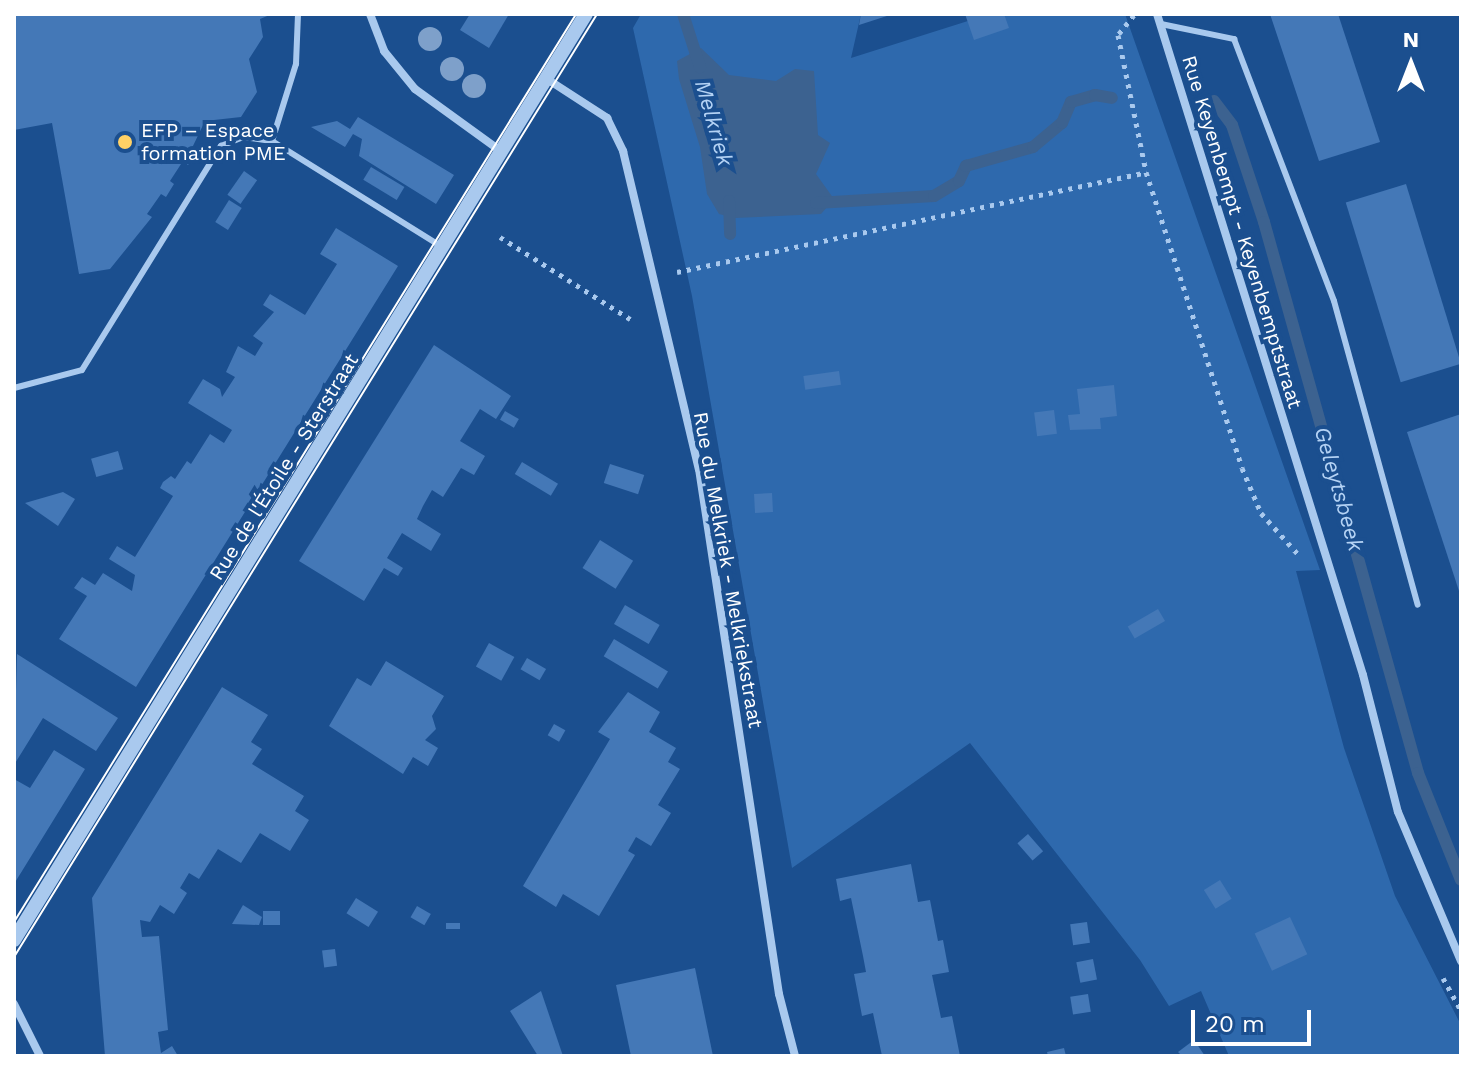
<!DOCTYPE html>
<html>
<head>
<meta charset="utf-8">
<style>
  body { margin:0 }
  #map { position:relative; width:1475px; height:1070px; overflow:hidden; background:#1b4f8f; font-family:"Work Sans",sans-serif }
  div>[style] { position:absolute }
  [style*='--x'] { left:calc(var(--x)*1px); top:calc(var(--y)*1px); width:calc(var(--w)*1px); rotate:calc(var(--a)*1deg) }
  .green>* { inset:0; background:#2e69ad }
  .water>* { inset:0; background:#3c6290 }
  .stream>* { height:12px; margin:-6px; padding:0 6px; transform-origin:6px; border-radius:6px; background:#3c6290 }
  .building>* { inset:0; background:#4478b7; transform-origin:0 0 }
  .path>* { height:5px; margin-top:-2.5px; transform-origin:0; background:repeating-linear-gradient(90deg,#a9c9ee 0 4px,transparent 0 10px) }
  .service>* { height:6px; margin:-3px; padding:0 3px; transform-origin:3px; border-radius:3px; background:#a9c9ee }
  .minor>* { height:8px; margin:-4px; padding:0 4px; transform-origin:4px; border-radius:4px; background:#a9c9ee }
  .tertiary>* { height:14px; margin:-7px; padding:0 7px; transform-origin:7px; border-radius:7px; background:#a9c9ee }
  .tram>* { height:2px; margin:-1px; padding:0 1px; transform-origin:1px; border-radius:1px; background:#fff }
  .trees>* { width:24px; height:24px; margin:-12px; border-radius:50%; background:#7ea0ca }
  .dots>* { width:22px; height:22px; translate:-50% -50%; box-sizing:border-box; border:4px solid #1b4f8f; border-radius:50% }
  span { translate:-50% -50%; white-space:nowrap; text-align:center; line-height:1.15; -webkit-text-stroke:8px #1b4f8f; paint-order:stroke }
  .poi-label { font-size:20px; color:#fff }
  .left { translate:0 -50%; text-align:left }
  .street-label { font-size:20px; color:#fff }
  .water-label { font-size:22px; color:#b5d3f5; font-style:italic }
  .frame { position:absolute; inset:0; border:16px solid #fff; pointer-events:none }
  .north { position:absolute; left:1371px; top:24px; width:80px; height:80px; -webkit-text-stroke:6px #1b4f8f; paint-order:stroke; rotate:0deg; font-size:22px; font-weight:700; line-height:32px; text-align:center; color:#fff }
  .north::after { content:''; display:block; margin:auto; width:28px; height:36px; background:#fff; clip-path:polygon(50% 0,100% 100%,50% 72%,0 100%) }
  .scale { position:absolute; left:1191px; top:1010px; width:120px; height:36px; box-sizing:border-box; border:4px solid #fff; border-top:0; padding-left:10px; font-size:24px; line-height:28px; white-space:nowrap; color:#fff; -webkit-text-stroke:6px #1b4f8f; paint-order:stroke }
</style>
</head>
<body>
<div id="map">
  <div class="green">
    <i style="clip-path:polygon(641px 14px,861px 14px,851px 58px,990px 14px,1125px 14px,1320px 570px,1296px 571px,1344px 748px,1395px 896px,1461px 1025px,1461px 1056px,1229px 1056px,1201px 991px,1169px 1006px,1140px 960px,970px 743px,792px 868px,692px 296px,633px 28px)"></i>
  </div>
  <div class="water">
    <i style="clip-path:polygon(701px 48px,729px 75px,776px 81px,795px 69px,814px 71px,818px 135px,830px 143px,816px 174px,834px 199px,821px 214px,735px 218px,719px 214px,707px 194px,700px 147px,679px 79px,677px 61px)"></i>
  </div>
  <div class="stream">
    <i style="--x:683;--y:14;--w:56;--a:72.2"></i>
    <i style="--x:1214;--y:101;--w:30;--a:53"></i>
    <i style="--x:1232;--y:125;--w:102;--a:71.7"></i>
    <i style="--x:1264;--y:222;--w:572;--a:74.38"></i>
    <i style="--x:1418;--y:773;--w:115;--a:68.1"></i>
    <i style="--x:729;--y:201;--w:33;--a:88"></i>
    <i style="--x:816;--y:203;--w:118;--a:-3.4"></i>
    <i style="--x:934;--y:196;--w:29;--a:-31"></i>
    <i style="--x:959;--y:181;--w:17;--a:-65"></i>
    <i style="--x:966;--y:166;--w:70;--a:-15.8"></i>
    <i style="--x:1033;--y:147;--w:38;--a:-40"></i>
    <i style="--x:1062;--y:123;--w:23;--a:-67"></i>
    <i style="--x:1071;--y:102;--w:25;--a:-16"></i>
    <i style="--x:1095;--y:95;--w:17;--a:10"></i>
  </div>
  <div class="building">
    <i style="clip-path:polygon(14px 14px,272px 14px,260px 19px,263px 37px,249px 59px,257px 92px,241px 117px,205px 121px,192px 148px,197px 152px,188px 165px,183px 161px,170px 181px,174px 184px,166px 197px,161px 194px,147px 214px,152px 217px,110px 269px,79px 274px,52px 123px,14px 130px)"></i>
    <i style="clip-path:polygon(470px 14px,509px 14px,489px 48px,460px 30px)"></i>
    <i style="clip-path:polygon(861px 14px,890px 14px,890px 15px,859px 25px)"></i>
    <i style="clip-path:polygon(965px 14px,1004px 14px,1009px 28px,974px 40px)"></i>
    <i style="clip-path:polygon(1270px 14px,1338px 14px,1380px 142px,1319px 161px)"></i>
    <i style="clip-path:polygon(358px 117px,454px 175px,436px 204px,359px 156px,362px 139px,353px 134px,345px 147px,311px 127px,337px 121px,350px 129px)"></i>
    <i style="left:371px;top:167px;width:39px;height:15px;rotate:31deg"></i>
    <i style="left:244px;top:171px;width:16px;height:29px;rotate:35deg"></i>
    <i style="left:1406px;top:184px;width:188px;height:63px;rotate:73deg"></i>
    <i style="left:229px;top:200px;width:15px;height:26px;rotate:32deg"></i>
    <i style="clip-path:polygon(336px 228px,398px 266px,136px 687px,59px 639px,87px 596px,74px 588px,82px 577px,95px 585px,103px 573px,132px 591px,135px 575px,109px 559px,117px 546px,135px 557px,173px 496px,160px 488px,163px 482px,171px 476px,175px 479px,187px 461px,191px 464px,210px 434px,224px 443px,232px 430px,188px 403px,203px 379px,220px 389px,222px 397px,235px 377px,226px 372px,238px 346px,255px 356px,263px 343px,253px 336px,274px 312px,263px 305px,270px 294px,305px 315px,337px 264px,320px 254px)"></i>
    <i style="clip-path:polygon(434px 345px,511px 396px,496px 419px,480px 409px,460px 441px,485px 456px,474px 475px,461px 468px,443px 497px,432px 490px,423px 506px,417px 519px,441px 534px,431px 551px,402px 533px,387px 558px,403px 568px,398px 576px,384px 568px,364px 601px,299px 561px)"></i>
    <i style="left:839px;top:371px;width:14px;height:36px;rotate:82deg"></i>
    <i style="clip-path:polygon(1114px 385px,1117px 416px,1100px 418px,1101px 429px,1070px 430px,1068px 415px,1080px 414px,1077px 389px)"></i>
    <i style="left:1054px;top:410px;width:24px;height:20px;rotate:83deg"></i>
    <i style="left:505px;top:411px;width:16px;height:10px;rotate:30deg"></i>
    <i style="clip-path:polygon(1461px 414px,1461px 594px,1460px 594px,1407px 432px)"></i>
    <i style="left:118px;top:451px;width:19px;height:28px;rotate:74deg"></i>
    <i style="left:522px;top:462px;width:42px;height:14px;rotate:31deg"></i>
    <i style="left:610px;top:464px;width:36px;height:20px;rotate:18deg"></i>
    <i style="clip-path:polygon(63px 492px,75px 499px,58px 526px,25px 503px)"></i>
    <i style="left:772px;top:493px;width:19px;height:18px;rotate:87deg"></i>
    <i style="left:600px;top:540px;width:39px;height:33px;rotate:32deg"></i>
    <i style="left:625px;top:605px;width:40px;height:22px;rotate:30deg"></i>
    <i style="left:1158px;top:609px;width:14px;height:35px;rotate:60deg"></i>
    <i style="left:614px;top:639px;width:63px;height:20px;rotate:31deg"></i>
    <i style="left:489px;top:643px;width:29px;height:27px;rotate:29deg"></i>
    <i style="clip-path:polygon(17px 654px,118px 718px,96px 751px,43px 718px,14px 765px)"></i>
    <i style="left:527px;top:658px;width:22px;height:13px;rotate:30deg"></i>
    <i style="clip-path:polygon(386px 661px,444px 696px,432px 716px,436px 729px,425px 740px,438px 748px,428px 766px,413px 757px,403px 774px,329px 726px,357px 678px,371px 686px)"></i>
    <i style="clip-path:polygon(222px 687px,268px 715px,251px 742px,262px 749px,252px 764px,304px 796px,295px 811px,309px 820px,290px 851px,260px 833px,241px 863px,218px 849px,199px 879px,189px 873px,180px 888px,187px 893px,174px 914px,160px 905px,150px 922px,140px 920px,142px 937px,159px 936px,168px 1030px,158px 1032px,161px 1053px,172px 1046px,178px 1056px,105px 1056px,92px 898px)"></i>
    <i style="clip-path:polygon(628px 692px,660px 712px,649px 732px,676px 748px,668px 762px,680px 769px,658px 805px,671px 813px,651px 846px,636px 837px,628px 851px,635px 855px,599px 916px,563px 894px,556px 907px,523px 886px,610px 739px,598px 732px)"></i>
    <i style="left:554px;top:724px;width:13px;height:13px;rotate:29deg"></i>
    <i style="clip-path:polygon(54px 750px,85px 769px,14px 884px,14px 779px,30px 788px)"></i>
    <i style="left:1028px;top:834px;width:23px;height:14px;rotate:49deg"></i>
    <i style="clip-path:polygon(911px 864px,918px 902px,930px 900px,938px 941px,943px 940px,949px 972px,932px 975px,941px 1018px,952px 1016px,960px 1056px,882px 1056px,873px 1013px,862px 1016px,854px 974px,866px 972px,863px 956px,851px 898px,840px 901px,836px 879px)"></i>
    <i style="left:1220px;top:880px;width:22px;height:19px;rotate:58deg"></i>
    <i style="left:356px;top:898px;width:26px;height:18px;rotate:32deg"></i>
    <i style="clip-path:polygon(243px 905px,262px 917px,259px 925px,232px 924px)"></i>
    <i style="left:417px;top:906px;width:16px;height:13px;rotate:30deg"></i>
    <i style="left:263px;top:911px;width:17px;height:14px"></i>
    <i style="left:1290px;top:917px;width:41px;height:39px;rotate:65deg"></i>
    <i style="left:1087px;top:922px;width:21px;height:17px;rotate:82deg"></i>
    <i style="left:446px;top:923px;width:14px;height:6px"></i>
    <i style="left:335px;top:949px;width:17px;height:13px;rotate:83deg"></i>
    <i style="left:1093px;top:959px;width:21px;height:17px;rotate:79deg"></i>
    <i style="clip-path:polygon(695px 968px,713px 1056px,631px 1056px,616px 985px)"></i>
    <i style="clip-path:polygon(541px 991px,563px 1056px,538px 1056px,510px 1011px)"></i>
    <i style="left:1088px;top:994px;width:18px;height:18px;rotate:81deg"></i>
    <i style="clip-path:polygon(1194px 1040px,1205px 1056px,1182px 1056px,1178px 1052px)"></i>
    <i style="clip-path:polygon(1064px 1048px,1066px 1056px,1048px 1056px,1047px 1052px)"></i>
  </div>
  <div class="path">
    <i style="--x:1134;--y:15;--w:26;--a:129"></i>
    <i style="--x:1118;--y:35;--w:140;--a:78.4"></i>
    <i style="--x:1146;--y:172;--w:311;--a:72"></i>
    <i style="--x:1242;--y:468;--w:49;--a:67.1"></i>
    <i style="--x:1261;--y:513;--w:54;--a:48"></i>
    <i style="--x:500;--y:237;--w:154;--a:32.2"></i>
    <i style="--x:677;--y:272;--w:480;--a:-12"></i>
    <i style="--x:1443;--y:978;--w:37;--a:61"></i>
  </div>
  <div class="service">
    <i style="--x:1161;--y:24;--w:75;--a:11.6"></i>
    <i style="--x:1234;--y:39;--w:280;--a:69.1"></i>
    <i style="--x:1334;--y:301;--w:315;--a:74.6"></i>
    <i style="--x:272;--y:141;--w:81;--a:-72.7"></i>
    <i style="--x:296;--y:64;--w:50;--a:-87.7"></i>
    <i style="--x:14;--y:388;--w:70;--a:-14.8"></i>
    <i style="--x:82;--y:370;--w:264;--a:-58.2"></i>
    <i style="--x:221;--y:146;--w:24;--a:-22"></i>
    <i style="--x:243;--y:137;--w:29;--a:8"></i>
    <i style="--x:272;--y:141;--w:200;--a:31.9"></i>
  </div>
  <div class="minor">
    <i style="--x:370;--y:14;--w:40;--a:69"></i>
    <i style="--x:384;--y:51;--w:49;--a:50.8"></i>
    <i style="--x:415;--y:89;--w:107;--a:35.9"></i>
    <i style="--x:1157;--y:14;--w:692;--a:72.69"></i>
    <i style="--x:1363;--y:675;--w:141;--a:75.7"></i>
    <i style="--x:1398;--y:812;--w:162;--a:67.1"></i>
    <i style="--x:547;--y:79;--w:72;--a:33"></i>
    <i style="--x:607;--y:118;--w:37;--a:64"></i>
    <i style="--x:623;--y:151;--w:327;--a:76.6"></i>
    <i style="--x:699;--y:469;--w:531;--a:81.34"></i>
    <i style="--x:779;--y:994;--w:64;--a:75.5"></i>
    <i style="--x:14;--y:1004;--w:58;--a:63.4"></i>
  </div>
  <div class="tertiary">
    <i style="--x:14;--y:940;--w:1088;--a:-58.3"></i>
  </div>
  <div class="tram">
    <i style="--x:14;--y:922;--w:1068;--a:-58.24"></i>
    <i style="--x:14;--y:957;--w:1109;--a:-58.27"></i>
  </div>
  <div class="trees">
    <i style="left:430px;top:39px"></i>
    <i style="left:452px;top:69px"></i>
    <i style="left:474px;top:86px"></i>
  </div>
  <div class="dots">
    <i style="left:125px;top:142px;background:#ffd166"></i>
  </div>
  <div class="poi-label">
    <span class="left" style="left:141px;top:142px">EFP – Espace<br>formation PME</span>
  </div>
  <div class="street-label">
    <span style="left:1242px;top:232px;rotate:73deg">Rue Keyenbempt - Keyenbemptstraat</span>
    <span style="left:284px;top:467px;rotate:-58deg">Rue de l'Étoile - Sterstraat</span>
    <span style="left:728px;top:570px;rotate:80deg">Rue du Melkriek - Melkriekstraat</span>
  </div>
  <div class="water-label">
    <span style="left:714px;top:123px;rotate:74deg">Melkriek</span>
    <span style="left:1339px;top:489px;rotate:74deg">Geleytsbeek</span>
  </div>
  <div class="frame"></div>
  <div class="north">N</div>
  <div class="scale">20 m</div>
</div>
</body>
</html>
